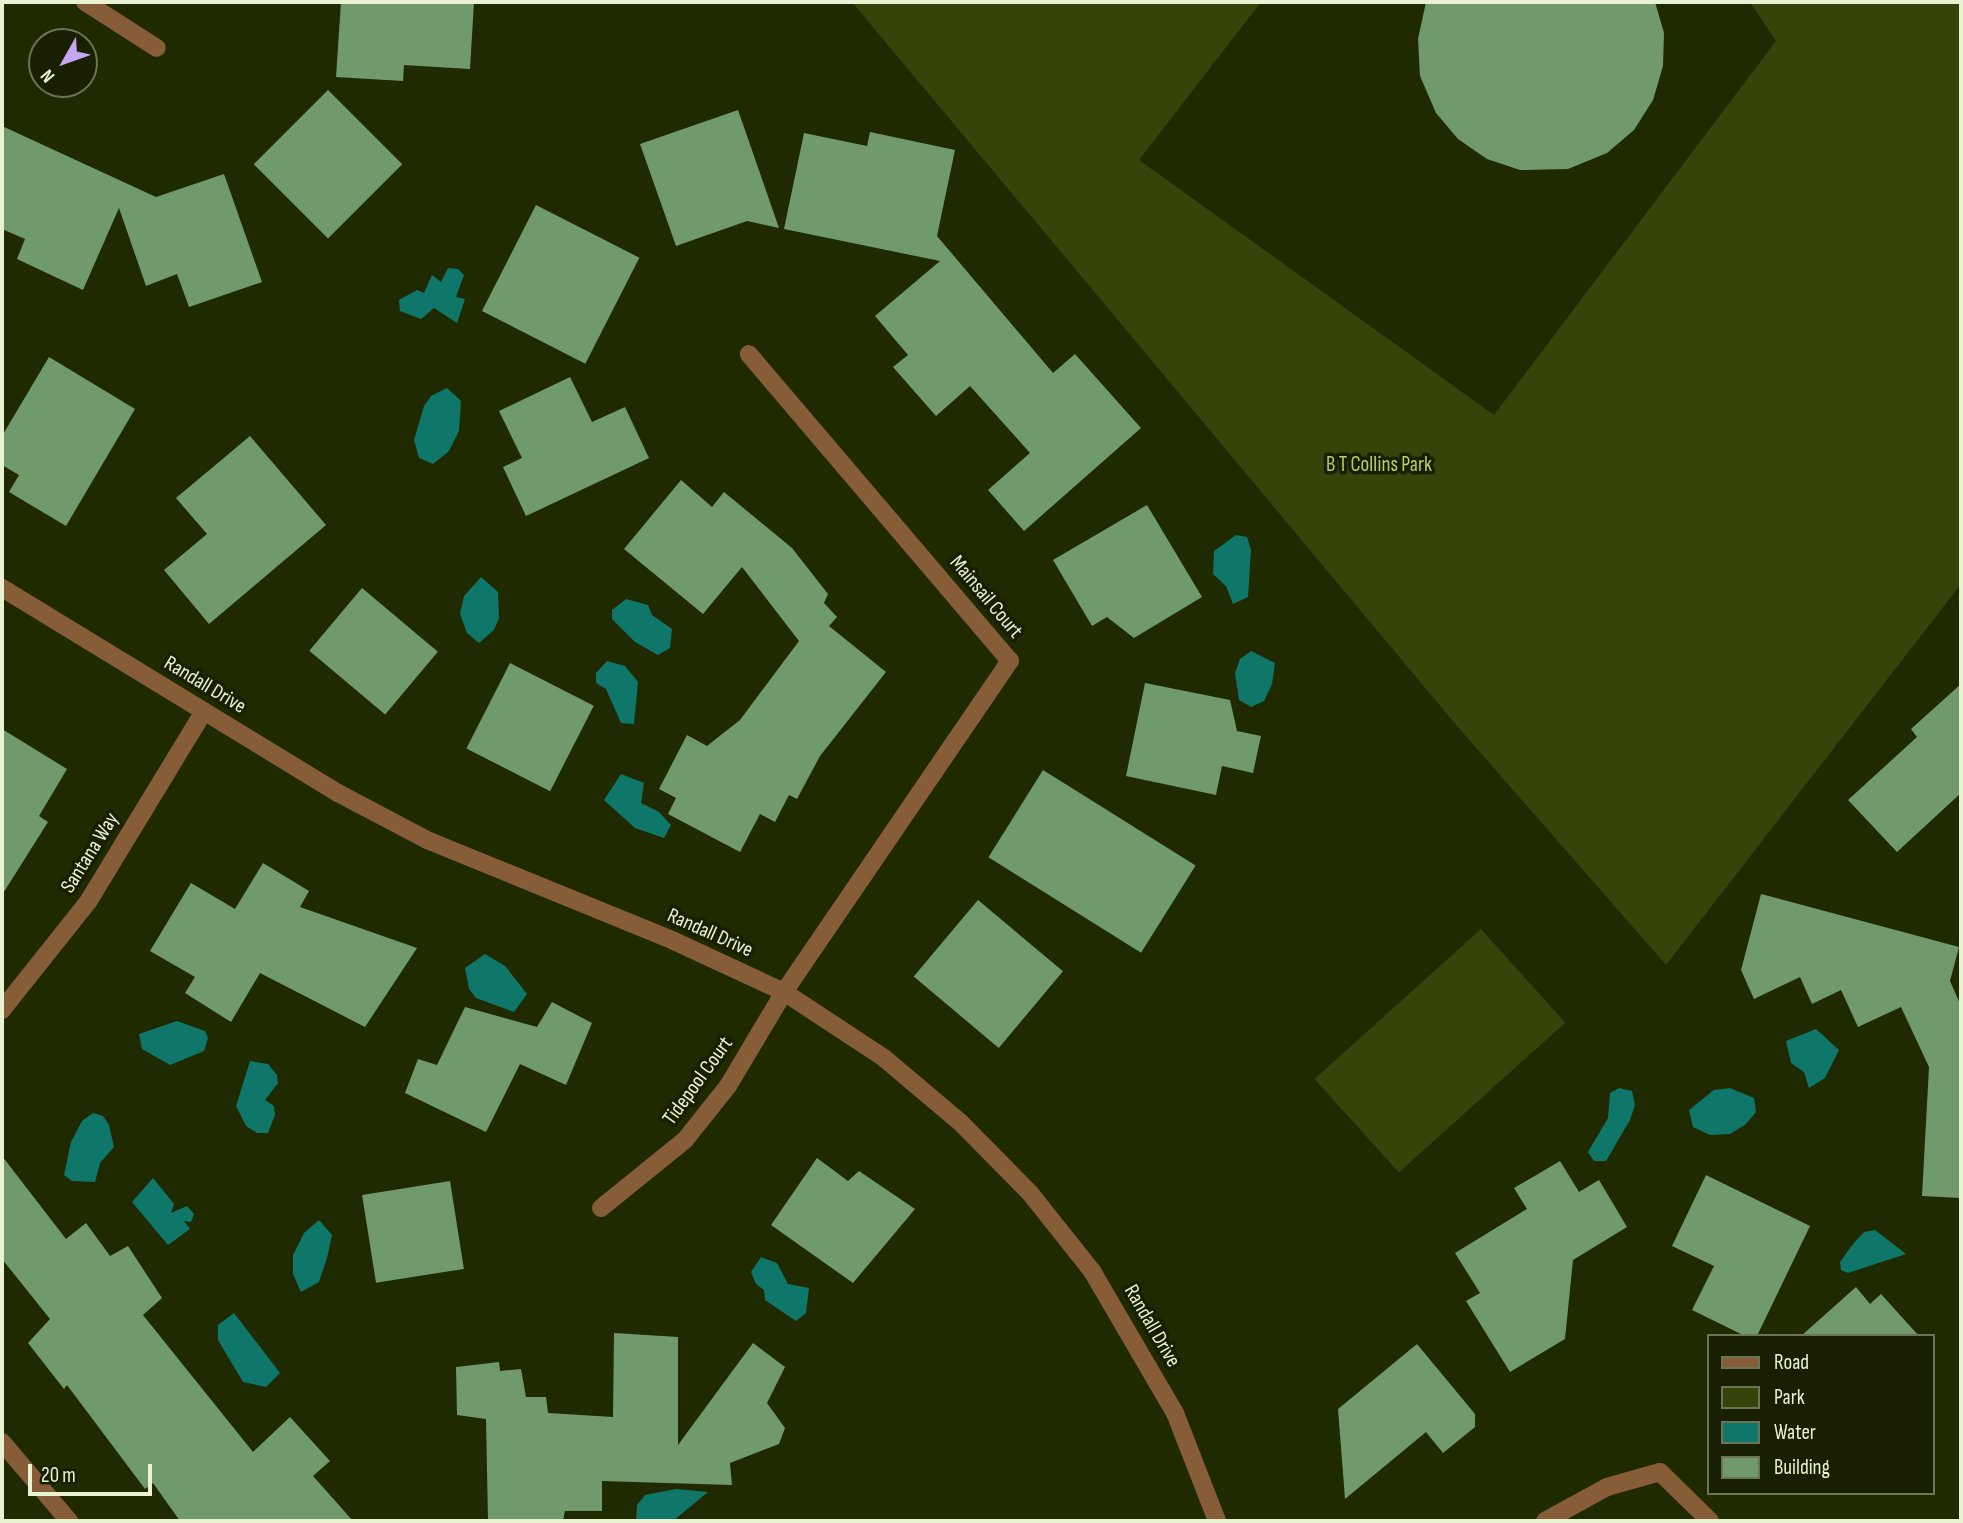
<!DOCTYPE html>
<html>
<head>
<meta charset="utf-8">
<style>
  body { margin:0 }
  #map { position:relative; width:1963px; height:1523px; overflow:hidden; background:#202a00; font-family:"Sofia Sans Condensed",sans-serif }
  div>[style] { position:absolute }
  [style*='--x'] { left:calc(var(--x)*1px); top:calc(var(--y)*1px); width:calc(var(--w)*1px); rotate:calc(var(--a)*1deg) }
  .green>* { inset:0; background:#364309; transform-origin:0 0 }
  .water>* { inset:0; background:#0f766a }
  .building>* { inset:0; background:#709a6b; transform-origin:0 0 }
  .minor>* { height:18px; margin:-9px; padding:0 9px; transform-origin:9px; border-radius:9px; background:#875d37 }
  span { translate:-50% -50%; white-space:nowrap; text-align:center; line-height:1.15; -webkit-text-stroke:7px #181f02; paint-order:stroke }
  .park-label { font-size:21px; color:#b5d264 }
  .street-label { font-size:21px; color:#e9f3d4 }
  .frame { position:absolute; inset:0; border:4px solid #e9f3d4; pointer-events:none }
  .legend { position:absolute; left:1707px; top:1334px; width:228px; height:161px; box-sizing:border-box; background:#181f02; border:2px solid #6c7456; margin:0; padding:9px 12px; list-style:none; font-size:21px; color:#e9f3d4 }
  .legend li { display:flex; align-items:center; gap:14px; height:35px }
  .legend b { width:35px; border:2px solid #6c7456 }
  .north { position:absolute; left:28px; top:28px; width:70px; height:70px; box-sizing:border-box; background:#181f02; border:2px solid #6c7456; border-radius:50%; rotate:230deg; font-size:19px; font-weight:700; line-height:28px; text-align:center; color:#e9f3d4 }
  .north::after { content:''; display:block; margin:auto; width:24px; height:32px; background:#c4a7f1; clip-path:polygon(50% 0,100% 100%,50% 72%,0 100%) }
  .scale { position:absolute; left:28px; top:1464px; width:124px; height:32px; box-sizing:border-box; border:4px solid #e9f3d4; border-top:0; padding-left:9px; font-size:21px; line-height:24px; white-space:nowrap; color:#e9f3d4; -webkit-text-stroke:5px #181f02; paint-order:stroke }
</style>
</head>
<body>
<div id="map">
  <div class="green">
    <i style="clip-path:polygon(852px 2px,1261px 2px,1139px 160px,1494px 415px,1776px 41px,1750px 2px,1961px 2px,1961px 584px,1666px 965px,1457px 726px)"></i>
    <i style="left:1481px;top:929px;width:126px;height:224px;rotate:48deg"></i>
  </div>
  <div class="water">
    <i style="clip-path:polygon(448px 268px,458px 269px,464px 275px,456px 297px,465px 299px,457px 323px,434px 308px,421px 319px,400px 311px,399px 300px,417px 290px,424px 293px,432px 275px,441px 282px)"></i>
    <i style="clip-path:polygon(447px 388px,461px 401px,459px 431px,449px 451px,433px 464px,419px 458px,414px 440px,424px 406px,431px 396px)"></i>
    <i style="clip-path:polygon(1236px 535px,1247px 537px,1251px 550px,1248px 597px,1233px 604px,1226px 586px,1213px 574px,1214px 551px)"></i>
    <i style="clip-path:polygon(481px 577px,498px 592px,499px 618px,494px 630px,479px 643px,467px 633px,460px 614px,464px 596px)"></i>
    <i style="clip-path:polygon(626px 599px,648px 605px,652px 615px,672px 629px,670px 648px,658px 655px,635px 642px,612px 619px,612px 610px)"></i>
    <i style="clip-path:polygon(1251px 651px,1275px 663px,1272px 684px,1264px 701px,1251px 707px,1239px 700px,1235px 673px,1240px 659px)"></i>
    <i style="clip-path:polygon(607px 661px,625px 666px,638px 682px,634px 724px,621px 723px,606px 689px,596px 683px,596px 673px)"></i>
    <i style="clip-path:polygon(621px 774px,644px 783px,641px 803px,659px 812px,671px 825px,664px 838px,635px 828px,604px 800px)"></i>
    <i style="clip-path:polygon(485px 954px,505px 966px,527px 994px,514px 1012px,476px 998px,469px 989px,465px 968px)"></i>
    <i style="clip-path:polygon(177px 1021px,205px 1031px,208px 1038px,204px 1051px,170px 1065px,142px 1049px,139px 1034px)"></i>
    <i style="clip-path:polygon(1816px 1029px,1839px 1050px,1825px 1078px,1809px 1088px,1804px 1072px,1791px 1063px,1786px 1041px)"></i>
    <i style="clip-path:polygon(250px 1061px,268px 1064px,277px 1075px,278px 1083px,265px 1100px,274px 1106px,275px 1115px,268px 1133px,257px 1133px,246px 1126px,236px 1106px)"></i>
    <i style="clip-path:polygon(1619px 1088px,1632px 1091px,1635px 1105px,1630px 1120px,1606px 1161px,1594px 1161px,1588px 1152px,1608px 1118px,1610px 1093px)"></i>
    <i style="clip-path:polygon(1730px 1088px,1754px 1098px,1756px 1112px,1746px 1124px,1730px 1134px,1710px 1135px,1693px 1127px,1689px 1110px,1714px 1090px)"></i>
    <i style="clip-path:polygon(93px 1113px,103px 1116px,109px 1125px,114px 1147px,100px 1163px,95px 1182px,72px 1181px,64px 1175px,71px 1142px,82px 1121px)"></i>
    <i style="clip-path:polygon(153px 1178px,174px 1204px,171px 1213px,187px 1206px,194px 1214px,191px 1222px,184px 1221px,190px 1229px,168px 1245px,132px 1202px)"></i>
    <i style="clip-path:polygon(319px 1220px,332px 1235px,327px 1258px,319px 1282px,301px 1292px,293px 1274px,293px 1255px,304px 1233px)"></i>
    <i style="clip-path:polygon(1875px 1230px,1906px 1254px,1848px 1273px,1841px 1270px,1840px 1262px,1853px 1244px,1864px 1232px)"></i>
    <i style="clip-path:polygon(761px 1257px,777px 1263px,788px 1284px,809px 1288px,806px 1313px,796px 1321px,765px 1300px,764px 1290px,756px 1284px,751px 1272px)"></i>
    <i style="clip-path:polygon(234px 1313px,280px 1373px,266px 1387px,243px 1382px,218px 1340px,218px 1325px)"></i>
    <i style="clip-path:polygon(676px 1489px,708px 1492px,673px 1521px,636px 1521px,637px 1505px,645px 1495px)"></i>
  </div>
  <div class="building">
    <i style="clip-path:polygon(341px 2px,474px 2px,470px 69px,404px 65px,403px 81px,336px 77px)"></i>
    <i style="clip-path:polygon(1426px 2px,1655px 2px,1664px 33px,1663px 66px,1653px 100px,1634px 130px,1607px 153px,1568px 169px,1520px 170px,1487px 159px,1458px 139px,1436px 113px,1420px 76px,1418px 39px)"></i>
    <i style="left:328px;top:90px;width:105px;height:105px;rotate:45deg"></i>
    <i style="clip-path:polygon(738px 110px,779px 228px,747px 221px,676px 246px,640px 144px)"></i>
    <i style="clip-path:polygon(2px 126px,156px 197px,224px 174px,262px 282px,189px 307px,177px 274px,146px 286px,119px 208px,83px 290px,17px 259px,25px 239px,2px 229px)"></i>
    <i style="clip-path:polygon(870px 132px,955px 150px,937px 236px,1053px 373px,1075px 354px,1141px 428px,1024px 531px,988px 490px,1030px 453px,970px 386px,936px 416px,893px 367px,908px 355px,875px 316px,940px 261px,784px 229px,804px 133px,867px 146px)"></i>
    <i style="left:536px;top:205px;width:116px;height:119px;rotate:27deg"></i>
    <i style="clip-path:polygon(49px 357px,135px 409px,66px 526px,9px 492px,19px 475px,2px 465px,2px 436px)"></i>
    <i style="clip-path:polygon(570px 377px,592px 422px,625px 407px,649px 458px,526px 516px,503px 467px,522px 458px,499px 411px)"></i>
    <i style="clip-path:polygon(250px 436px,326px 525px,209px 624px,164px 570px,207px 534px,176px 498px)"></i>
    <i style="clip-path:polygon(681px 480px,712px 507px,724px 492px,792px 548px,828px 594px,824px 603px,837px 617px,829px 626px,886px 672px,820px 756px,797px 799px,789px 795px,775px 822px,760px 814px,740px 852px,668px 814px,676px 798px,659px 789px,687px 735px,707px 746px,740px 720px,799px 641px,742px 567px,703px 614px,624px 549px)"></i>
    <i style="clip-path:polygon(1147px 505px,1202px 597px,1134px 638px,1107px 617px,1092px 626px,1053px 560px)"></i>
    <i style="left:362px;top:588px;width:99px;height:82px;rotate:40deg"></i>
    <i style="left:510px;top:663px;width:94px;height:96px;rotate:27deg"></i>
    <i style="clip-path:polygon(1145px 683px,1230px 700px,1237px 731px,1261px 736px,1253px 773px,1222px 766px,1216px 795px,1126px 776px)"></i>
    <i style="clip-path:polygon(1961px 684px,1961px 793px,1897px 852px,1848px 800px,1917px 737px,1911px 729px)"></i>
    <i style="clip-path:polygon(2px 729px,67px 769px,39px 816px,48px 822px,2px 895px)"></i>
    <i style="left:1043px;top:770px;width:180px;height:103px;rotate:32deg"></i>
    <i style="clip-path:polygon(263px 863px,309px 891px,300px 907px,417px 948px,365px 1027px,260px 973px,231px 1022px,185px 993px,195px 977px,150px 951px,191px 883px,235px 909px)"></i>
    <i style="clip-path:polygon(1761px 894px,1959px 947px,1950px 981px,1961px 1006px,1961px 1198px,1922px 1196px,1929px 1067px,1901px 1007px,1858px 1027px,1841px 990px,1812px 1004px,1800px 977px,1754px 999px,1741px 970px)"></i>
    <i style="left:978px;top:900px;width:111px;height:100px;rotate:40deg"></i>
    <i style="clip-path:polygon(552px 1002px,592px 1023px,566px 1085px,520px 1064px,486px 1132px,405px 1093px,418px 1059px,437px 1065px,465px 1007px,537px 1027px)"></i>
    <i style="clip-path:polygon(2px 1156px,66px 1239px,86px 1223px,110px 1256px,128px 1246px,162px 1298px,143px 1315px,253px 1452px,290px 1417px,330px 1461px,313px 1476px,353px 1521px,180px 1521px,153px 1483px,145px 1489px,67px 1385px,64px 1389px,28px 1343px,50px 1319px,2px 1259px)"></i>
    <i style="clip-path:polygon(817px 1158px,848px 1181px,859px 1171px,915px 1209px,853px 1283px,771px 1225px)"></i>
    <i style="clip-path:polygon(1560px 1161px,1579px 1192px,1599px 1180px,1627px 1227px,1573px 1260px,1565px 1339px,1510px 1372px,1466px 1301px,1480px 1293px,1455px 1253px,1527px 1209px,1514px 1188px)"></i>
    <i style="clip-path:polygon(1706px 1175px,1810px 1226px,1757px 1336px,1745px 1336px,1692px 1310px,1714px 1266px,1672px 1246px)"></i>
    <i style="left:450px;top:1181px;width:89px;height:89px;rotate:81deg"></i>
    <i style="clip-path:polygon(1856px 1287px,1870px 1304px,1881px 1294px,1919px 1336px,1801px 1336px)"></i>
    <i style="clip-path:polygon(614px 1333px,678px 1337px,678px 1445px,753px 1343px,785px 1367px,767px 1403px,785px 1428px,779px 1444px,730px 1463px,732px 1485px,602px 1481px,602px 1511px,565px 1511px,563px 1521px,488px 1521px,486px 1419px,457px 1415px,456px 1367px,499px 1362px,500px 1371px,521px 1369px,526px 1397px,546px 1397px,548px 1413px,613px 1417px)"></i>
    <i style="clip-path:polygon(1417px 1344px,1475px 1414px,1475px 1427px,1443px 1453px,1426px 1432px,1345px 1499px,1338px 1409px)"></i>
  </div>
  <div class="minor">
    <i style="--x:85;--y:2;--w:85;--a:32.6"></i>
    <i style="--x:2;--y:588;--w:394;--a:31.4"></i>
    <i style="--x:338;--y:793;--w:101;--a:27.8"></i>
    <i style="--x:427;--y:840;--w:267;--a:22.2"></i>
    <i style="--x:674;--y:941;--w:121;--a:24.9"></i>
    <i style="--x:784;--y:992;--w:120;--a:33.4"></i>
    <i style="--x:884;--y:1058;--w:99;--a:40.1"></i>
    <i style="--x:960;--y:1122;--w:100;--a:45.4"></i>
    <i style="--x:1030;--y:1193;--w:100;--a:51.5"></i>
    <i style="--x:1092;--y:1271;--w:164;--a:59.7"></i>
    <i style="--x:1175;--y:1413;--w:116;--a:68.7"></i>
    <i style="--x:2;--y:1010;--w:138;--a:-51.5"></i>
    <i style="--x:88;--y:902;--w:223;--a:-58.7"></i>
    <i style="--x:601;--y:1208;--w:108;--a:-39"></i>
    <i style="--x:685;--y:1140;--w:69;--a:-51.5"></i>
    <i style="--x:728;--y:1086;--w:109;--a:-59.2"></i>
    <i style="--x:784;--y:992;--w:401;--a:-55.7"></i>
    <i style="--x:1010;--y:661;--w:403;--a:-130.4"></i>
    <i style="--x:2;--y:1442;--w:104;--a:49.7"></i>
    <i style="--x:1545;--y:1521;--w:71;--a:-28.7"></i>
    <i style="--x:1607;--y:1487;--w:55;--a:-15.8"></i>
    <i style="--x:1660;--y:1472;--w:70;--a:44.4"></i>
  </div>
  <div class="park-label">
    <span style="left:1379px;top:465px">B T Collins Park</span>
  </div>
  <div class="street-label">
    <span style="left:986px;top:597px;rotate:50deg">Mainsail Court</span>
    <span style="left:205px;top:685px;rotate:31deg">Randall Drive</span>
    <span style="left:90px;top:853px;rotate:-58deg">Santana Way</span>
    <span style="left:710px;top:933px;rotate:24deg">Randall Drive</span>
    <span style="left:698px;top:1081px;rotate:-54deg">Tidepool Court</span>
    <span style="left:1152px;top:1326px;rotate:60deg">Randall Drive</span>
  </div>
  <div class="frame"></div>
  <ul class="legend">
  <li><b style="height:9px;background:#875d37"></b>Road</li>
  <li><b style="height:19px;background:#364309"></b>Park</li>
  <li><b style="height:19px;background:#0f766a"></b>Water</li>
  <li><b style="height:19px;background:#709a6b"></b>Building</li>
  </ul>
  <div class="north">N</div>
  <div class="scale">20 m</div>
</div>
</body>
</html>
